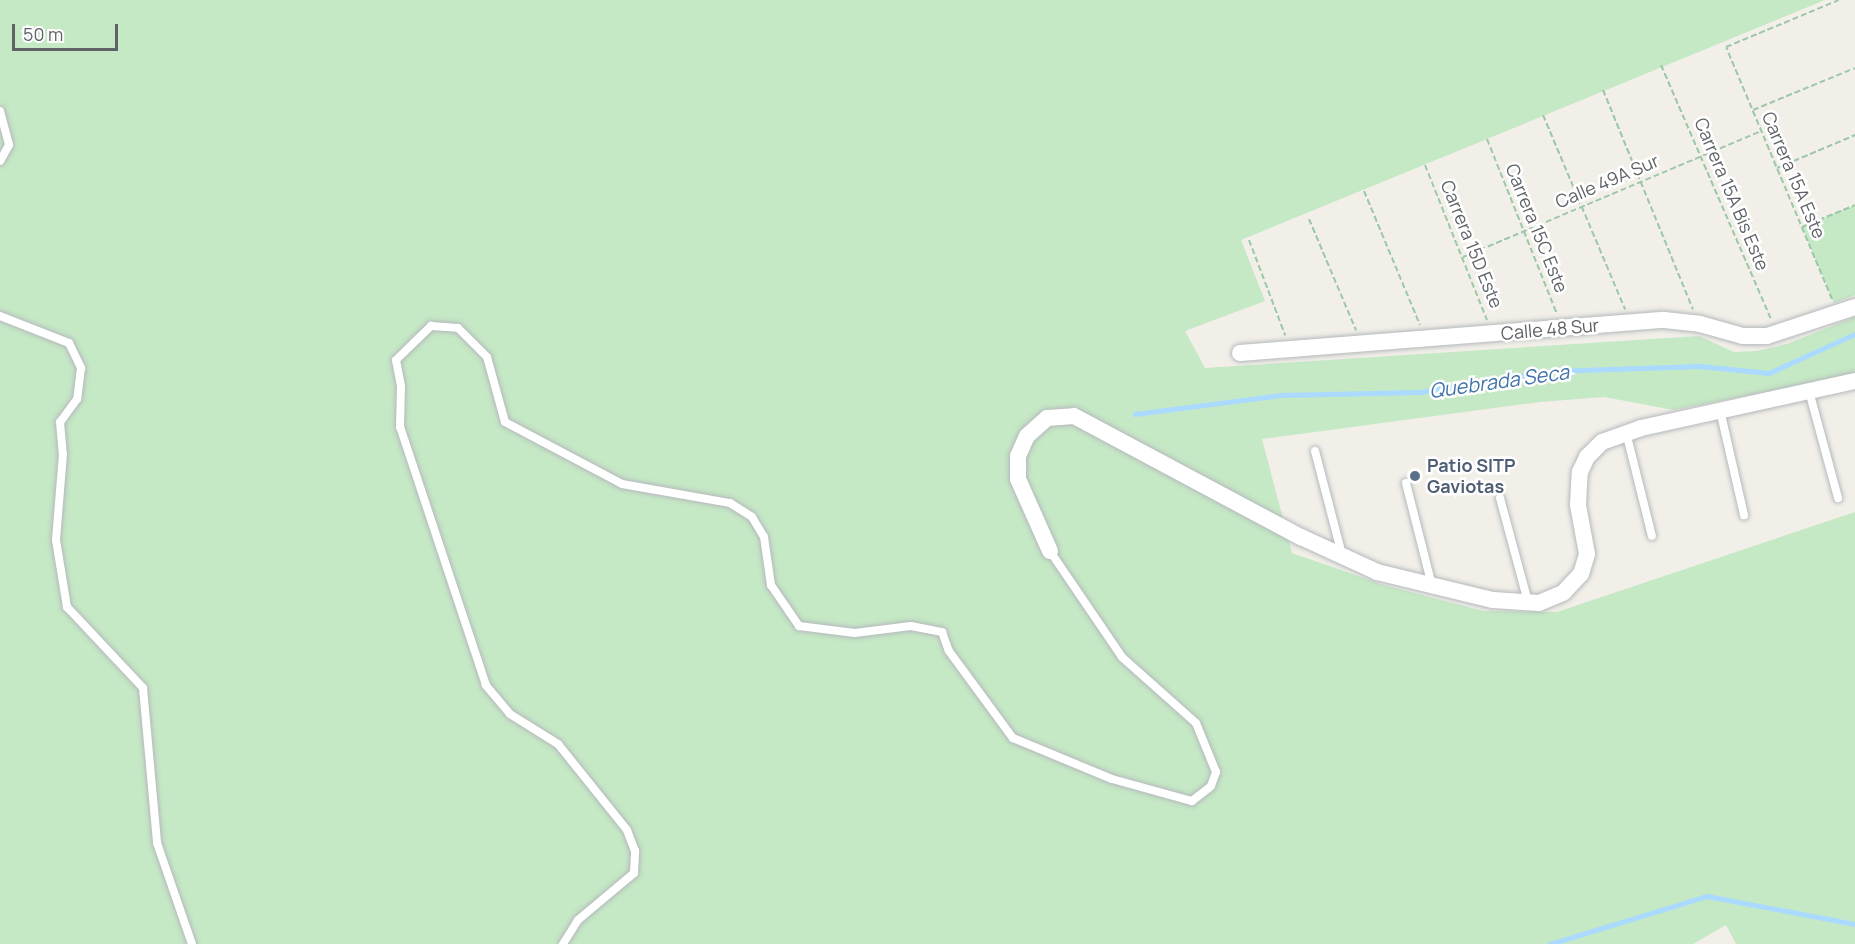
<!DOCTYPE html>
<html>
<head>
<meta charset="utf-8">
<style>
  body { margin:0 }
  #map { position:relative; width:1855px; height:944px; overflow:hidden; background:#f1efe8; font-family:Manrope,sans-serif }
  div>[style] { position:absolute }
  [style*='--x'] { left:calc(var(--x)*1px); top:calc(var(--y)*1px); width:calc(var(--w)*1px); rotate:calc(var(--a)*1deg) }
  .green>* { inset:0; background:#c5e8c5 }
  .stream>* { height:4.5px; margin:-2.25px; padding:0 2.25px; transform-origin:2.25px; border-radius:2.25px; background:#aadaff }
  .path>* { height:2px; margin-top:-1px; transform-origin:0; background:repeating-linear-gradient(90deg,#9cc7a9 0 6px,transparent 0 9px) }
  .roads { filter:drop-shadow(0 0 2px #b5b8bc) drop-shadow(0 0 2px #b5b8bc) }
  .lane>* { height:8px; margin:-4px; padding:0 4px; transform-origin:4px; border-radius:4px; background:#fff }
  .street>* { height:16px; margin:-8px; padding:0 8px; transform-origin:8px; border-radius:8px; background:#fff }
  .dots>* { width:16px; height:16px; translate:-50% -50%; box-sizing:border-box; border:3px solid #fff; border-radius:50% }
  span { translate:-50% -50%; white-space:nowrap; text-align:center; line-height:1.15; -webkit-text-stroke:5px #fff; paint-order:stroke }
  .street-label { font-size:18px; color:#5f6368 }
  .service-label { font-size:18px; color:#4e5e75; font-weight:700 }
  .left { translate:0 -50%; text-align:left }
  .water-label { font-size:20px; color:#4174aa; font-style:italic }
  .scale { position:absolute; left:12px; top:24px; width:106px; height:27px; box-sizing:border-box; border:3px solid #5f6368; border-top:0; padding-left:8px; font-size:18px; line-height:21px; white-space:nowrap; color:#5f6368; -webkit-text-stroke:4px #fff; paint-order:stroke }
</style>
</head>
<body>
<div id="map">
  <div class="green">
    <i style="clip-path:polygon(0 0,1825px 0,1241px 240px,1265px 301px,1185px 331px,1205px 368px,1699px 336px,1734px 352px,1757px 351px,1787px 344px,1855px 317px,1855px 374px,1674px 410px,1604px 397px,1540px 402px,1262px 439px,1292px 553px,1384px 585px,1483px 611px,1557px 612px,1855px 512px,1855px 944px,1736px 944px,1726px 925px,1693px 944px,0 944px)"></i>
    <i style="clip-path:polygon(1855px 205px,1855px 295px,1834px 303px,1802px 227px)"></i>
  </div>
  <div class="stream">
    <i style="--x:1135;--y:414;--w:148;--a:-7.4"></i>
    <i style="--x:1282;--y:395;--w:138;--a:-1.2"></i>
    <i style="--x:1420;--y:392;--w:134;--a:-9"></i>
    <i style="--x:1552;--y:371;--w:148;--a:-1.9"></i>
    <i style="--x:1700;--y:366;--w:69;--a:5.8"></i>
    <i style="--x:1769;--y:373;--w:94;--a:-24.4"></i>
    <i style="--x:1550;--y:944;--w:164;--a:-17"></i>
    <i style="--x:1707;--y:896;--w:151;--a:10.7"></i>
  </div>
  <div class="path">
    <i style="--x:1661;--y:65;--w:277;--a:66.6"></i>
    <i style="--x:1603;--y:90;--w:237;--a:67.7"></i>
    <i style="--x:1753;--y:110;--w:110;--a:-22.4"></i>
    <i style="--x:1543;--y:115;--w:211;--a:67.1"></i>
    <i style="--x:1487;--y:139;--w:188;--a:68.2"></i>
    <i style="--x:1425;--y:165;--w:167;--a:68.2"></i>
    <i style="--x:1777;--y:168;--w:85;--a:-22.9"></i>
    <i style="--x:1364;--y:191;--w:145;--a:67.3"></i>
    <i style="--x:1309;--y:219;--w:121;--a:67.1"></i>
    <i style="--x:1802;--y:227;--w:57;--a:-22.5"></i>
    <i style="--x:1249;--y:240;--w:102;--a:69.2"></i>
    <i style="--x:1463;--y:257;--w:324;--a:-22.9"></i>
    <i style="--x:1832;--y:299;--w:273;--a:-112.8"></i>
    <i style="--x:1726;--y:47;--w:122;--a:-22.6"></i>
  </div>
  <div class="roads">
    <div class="lane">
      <i style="--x:0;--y:111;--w:35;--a:75"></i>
      <i style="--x:9;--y:145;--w:18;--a:119"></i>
      <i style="--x:0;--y:316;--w:74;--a:21.4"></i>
      <i style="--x:69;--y:343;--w:28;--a:64"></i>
      <i style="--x:81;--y:368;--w:31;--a:97"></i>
      <i style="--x:77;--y:399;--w:29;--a:126"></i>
      <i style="--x:60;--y:422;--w:32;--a:85"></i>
      <i style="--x:63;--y:454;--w:86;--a:94.7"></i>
      <i style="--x:56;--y:540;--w:68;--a:80.7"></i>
      <i style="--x:67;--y:607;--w:111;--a:46.8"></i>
      <i style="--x:143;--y:688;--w:156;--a:84.8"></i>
      <i style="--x:157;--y:843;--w:107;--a:70.9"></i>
      <i style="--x:1809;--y:391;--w:111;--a:74.8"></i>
      <i style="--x:1720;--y:410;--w:108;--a:77.1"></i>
      <i style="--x:1626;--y:432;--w:107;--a:76"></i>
      <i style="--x:1315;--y:451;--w:107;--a:75.4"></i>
      <i style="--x:1406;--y:483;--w:106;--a:75.8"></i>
      <i style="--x:1500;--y:498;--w:108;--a:74.9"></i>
      <i style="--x:563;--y:944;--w:28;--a:-58"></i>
      <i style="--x:578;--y:920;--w:73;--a:-40"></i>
      <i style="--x:634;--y:873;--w:22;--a:-87"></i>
      <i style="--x:635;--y:851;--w:22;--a:-111"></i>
      <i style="--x:627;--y:830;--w:110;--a:-128.7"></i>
      <i style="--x:558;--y:744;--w:57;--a:-148"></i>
      <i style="--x:510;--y:714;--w:38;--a:-130"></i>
      <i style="--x:486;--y:685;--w:272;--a:-108.4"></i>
      <i style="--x:400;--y:427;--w:41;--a:-88.6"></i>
      <i style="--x:401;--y:386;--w:26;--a:-101"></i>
      <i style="--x:396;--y:360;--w:49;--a:-44.2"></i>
      <i style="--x:431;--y:326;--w:27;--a:4"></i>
      <i style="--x:458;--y:328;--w:41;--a:45"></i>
      <i style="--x:487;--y:357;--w:67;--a:74.5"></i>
      <i style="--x:505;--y:422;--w:132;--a:27.9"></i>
      <i style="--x:622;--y:484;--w:110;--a:10"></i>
      <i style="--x:730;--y:503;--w:26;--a:32"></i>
      <i style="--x:752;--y:517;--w:23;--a:59"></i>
      <i style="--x:764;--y:537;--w:49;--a:81.7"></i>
      <i style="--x:771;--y:585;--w:50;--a:55.7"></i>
      <i style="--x:799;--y:626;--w:56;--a:7.1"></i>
      <i style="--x:855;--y:633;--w:56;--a:-7.1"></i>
      <i style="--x:911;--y:626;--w:32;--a:11"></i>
      <i style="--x:942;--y:632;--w:20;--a:70"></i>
      <i style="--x:949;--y:651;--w:108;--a:53.7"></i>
      <i style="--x:1013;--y:738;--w:107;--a:22.5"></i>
      <i style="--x:1112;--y:779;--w:83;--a:15.4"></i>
      <i style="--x:1192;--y:801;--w:24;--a:-38"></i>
      <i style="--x:1211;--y:786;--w:15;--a:-70"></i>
      <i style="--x:1216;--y:772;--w:53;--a:-112.2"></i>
      <i style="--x:1196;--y:723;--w:99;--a:-138.3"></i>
      <i style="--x:1122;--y:657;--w:128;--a:-124.2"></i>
    </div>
    <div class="street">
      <i style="--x:1240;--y:353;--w:425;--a:-4.5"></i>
      <i style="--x:1664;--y:320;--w:36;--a:6"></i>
      <i style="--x:1700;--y:324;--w:45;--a:15.6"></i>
      <i style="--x:1743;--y:336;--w:24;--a:0"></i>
      <i style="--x:1767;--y:336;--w:93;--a:-18.2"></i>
      <i style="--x:1050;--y:551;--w:79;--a:-114"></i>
      <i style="--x:1018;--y:479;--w:23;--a:-90"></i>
      <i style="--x:1018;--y:456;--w:22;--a:-66"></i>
      <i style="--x:1027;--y:436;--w:27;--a:-42"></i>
      <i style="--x:1047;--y:418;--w:27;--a:-4"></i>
      <i style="--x:1074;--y:416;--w:257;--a:28.1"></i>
      <i style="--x:1301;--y:537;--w:84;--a:24.7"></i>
      <i style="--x:1377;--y:572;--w:119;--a:13.6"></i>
      <i style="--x:1493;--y:600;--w:46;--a:3.7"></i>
      <i style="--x:1539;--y:603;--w:26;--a:-23"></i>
      <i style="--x:1563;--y:593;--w:26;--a:-47"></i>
      <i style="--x:1581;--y:574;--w:21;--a:-73"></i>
      <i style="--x:1587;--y:554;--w:50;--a:-100.4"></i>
      <i style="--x:1578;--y:505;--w:33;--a:-87"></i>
      <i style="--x:1580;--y:472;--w:17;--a:-65"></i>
      <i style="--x:1587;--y:457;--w:21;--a:-45"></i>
      <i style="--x:1602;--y:442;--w:41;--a:-19.7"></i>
      <i style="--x:1641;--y:428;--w:219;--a:-12.4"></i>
    </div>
  </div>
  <div class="dots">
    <i style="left:1415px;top:476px;background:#5c6f8a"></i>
  </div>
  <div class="street-label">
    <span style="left:1794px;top:175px;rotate:67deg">Carrera 15A Este</span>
    <span style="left:1607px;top:181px;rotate:-23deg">Calle 49A Sur</span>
    <span style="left:1732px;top:194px;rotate:67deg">Carrera 15A Bis Este</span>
    <span style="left:1537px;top:228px;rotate:68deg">Carrera 15C Este</span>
    <span style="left:1472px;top:244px;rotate:68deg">Carrera 15D Este</span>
    <span style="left:1550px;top:329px;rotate:-5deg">Calle 48 Sur</span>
  </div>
  <div class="service-label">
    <span class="left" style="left:1427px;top:476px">Patio SITP<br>Gaviotas</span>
  </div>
  <div class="water-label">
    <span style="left:1499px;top:381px;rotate:-8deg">Quebrada Seca</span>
  </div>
  <div class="scale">50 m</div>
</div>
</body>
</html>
